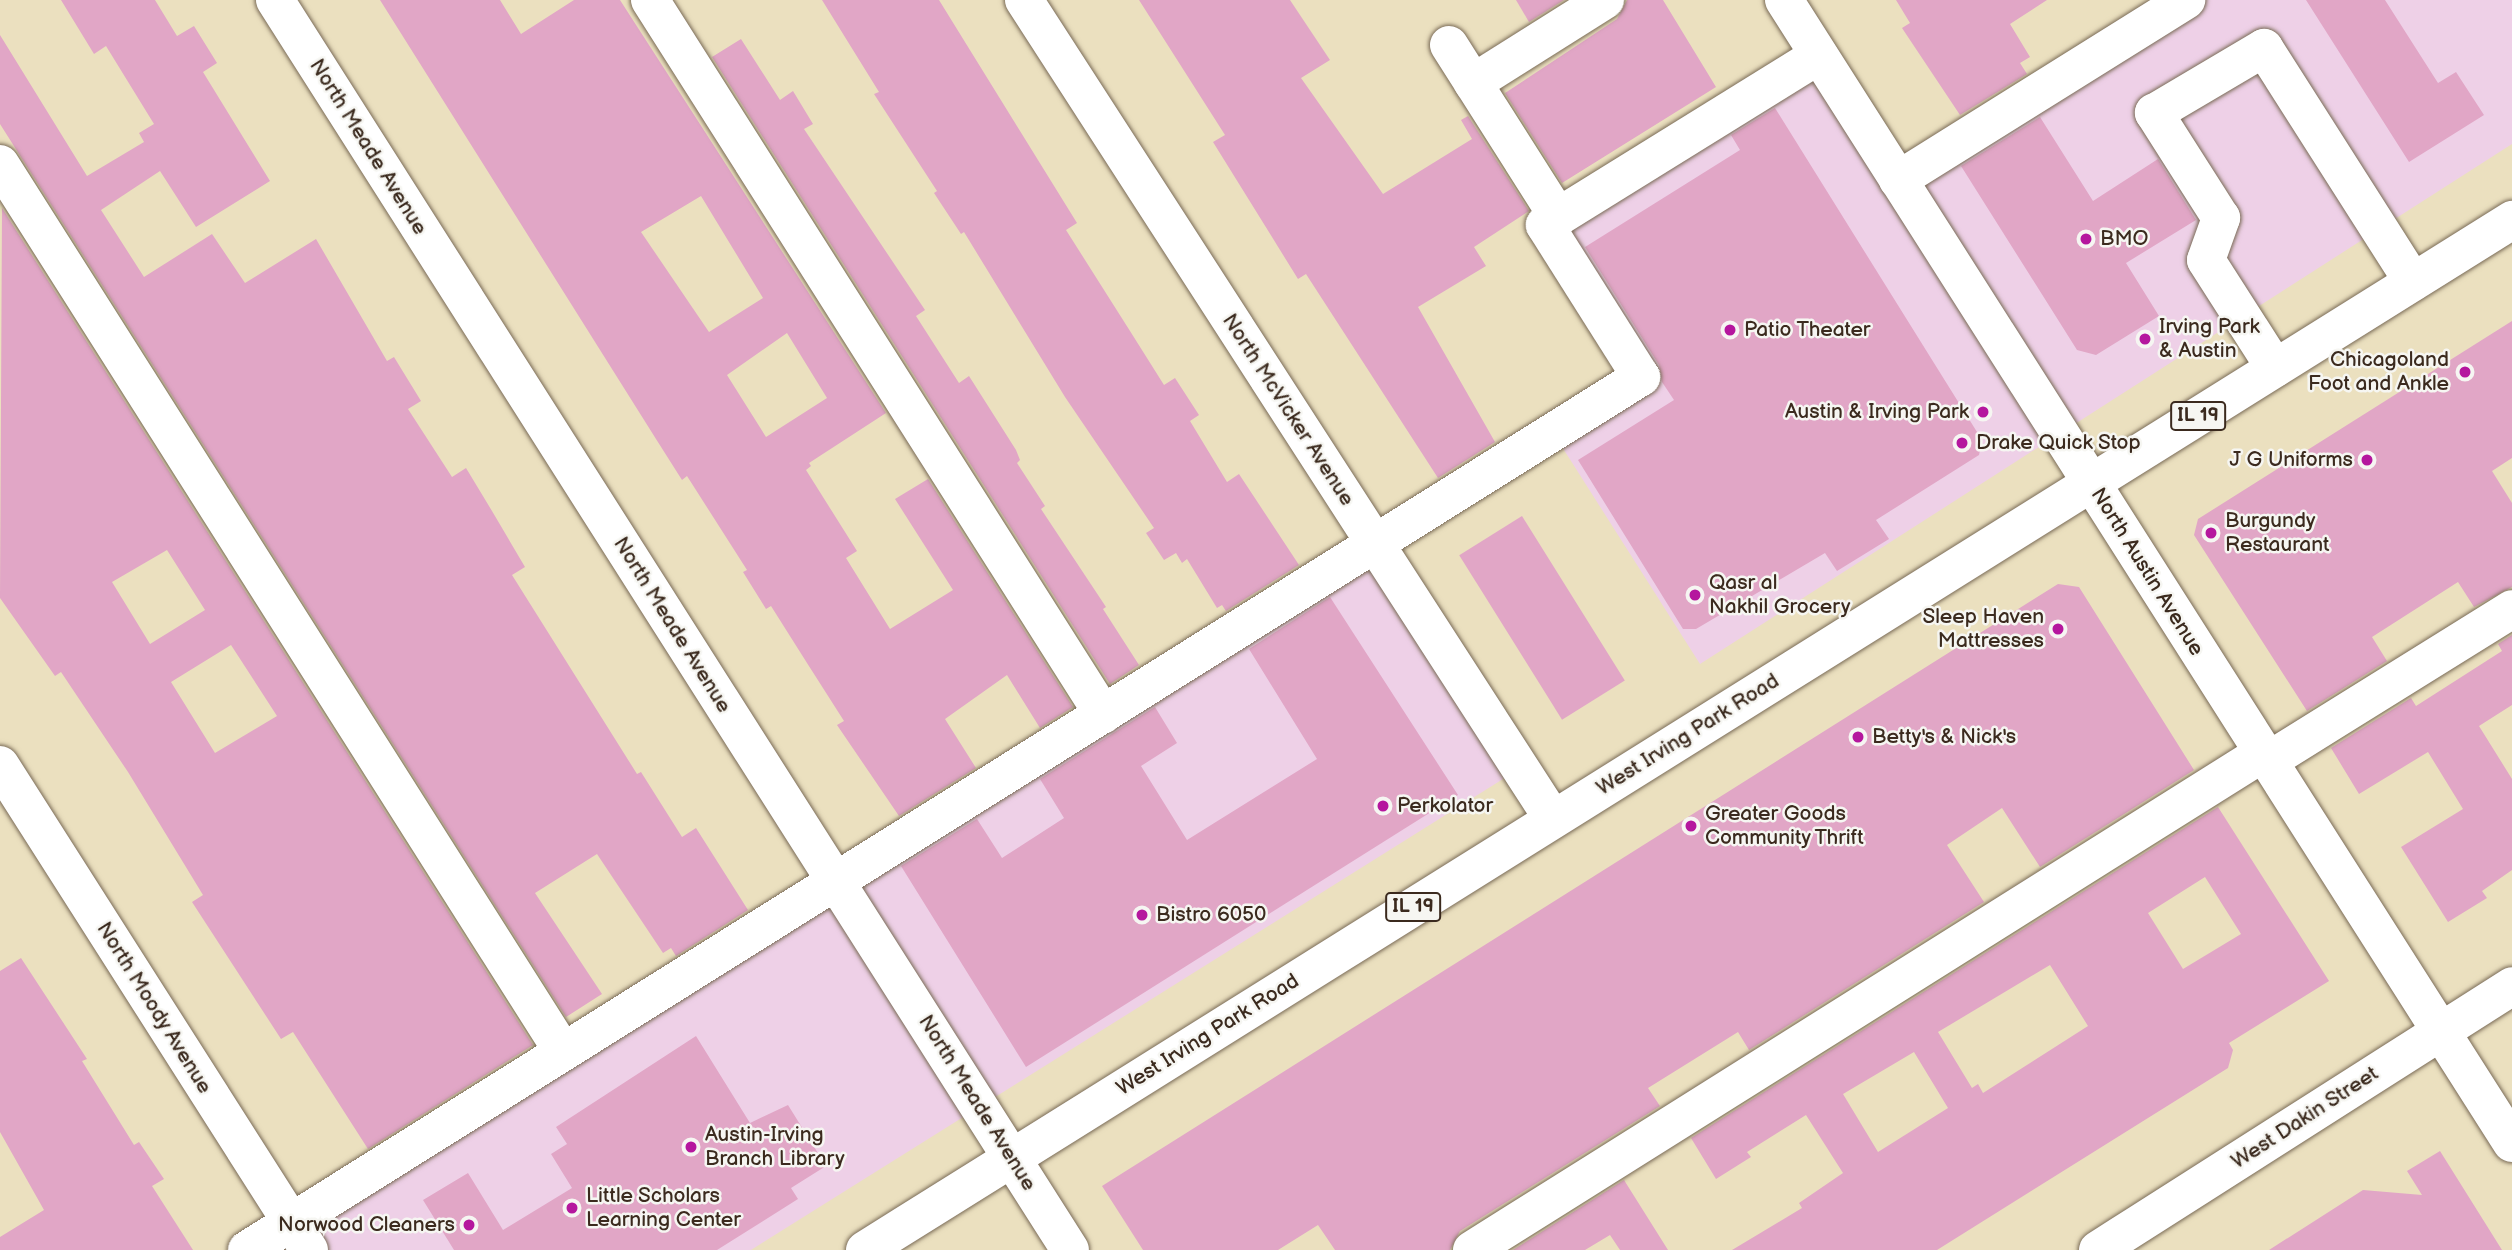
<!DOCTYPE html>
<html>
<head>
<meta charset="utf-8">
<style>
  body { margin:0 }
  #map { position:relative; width:2512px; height:1250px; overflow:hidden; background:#ebe0bf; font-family:"Balsamiq Sans",sans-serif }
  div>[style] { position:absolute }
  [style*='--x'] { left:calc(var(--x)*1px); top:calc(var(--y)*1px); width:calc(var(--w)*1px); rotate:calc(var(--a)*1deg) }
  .built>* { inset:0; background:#eed0e7 }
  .building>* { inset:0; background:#e1a6c6; transform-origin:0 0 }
  .roads { filter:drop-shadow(0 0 2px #796a56) drop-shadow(0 0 2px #796a56) }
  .minor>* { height:38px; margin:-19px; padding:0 19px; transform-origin:19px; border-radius:19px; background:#fff }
  .major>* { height:38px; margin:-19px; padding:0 19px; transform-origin:19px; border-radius:19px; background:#fff }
  .dots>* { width:19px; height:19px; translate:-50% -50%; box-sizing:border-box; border:4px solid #f6f6f2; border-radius:50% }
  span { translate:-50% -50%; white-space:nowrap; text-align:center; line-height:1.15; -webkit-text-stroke:5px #f6f6f2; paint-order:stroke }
  .shield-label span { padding:2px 5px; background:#f6f6f2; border:2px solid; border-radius:5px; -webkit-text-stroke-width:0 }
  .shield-label { font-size:19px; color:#3b2a1e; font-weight:700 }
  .street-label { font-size:21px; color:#3b2a1e }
  .poi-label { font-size:21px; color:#3b2a1e }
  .left { translate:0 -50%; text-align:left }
  .right { translate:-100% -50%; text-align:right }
</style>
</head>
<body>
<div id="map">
  <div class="built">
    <i style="clip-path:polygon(2193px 0,2512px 0,2512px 144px,1700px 664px,1557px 439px,1651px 378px,1553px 225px,1809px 62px,1890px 190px)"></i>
    <i style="clip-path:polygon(1371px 551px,1511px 774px,751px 1250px,255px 1250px)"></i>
  </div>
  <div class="building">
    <i style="clip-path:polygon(61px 0,155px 0,177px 36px,194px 26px,217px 63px,203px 72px,270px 181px,196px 227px,160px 171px,101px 210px,144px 277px,212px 234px,245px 283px,316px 239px,387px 361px,394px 357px,421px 401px,408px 409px,452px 477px,466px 468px,492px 511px,525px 567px,512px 575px,637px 774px,641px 772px,682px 837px,696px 828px,748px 910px,676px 956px,671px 948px,663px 953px,597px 854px,535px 893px,602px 994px,566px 1017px,0 124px,0 35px,87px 176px,144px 142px,139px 133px,154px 124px,106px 46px,94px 54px)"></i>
    <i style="clip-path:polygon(evenodd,380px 0,500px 0,521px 34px,574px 0,620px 0,886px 413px,809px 463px,811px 466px,806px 470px,857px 551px,846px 558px,890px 629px,953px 590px,895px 499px,928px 479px,1073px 707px,1040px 728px,1007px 675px,945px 719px,976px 768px,899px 816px,837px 725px,844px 721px,807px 663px,771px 606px,766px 609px,743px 572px,747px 570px,687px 476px,682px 480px,656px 439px,380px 0,701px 196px,763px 298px,709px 332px,641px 232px,701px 196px,380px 0,787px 333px,827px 398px,766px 437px,727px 375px,787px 333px)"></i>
    <i style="clip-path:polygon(822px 0,939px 0,1077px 223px,1066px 230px,1130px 331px,1164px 385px,1175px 378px,1199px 415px,1190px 421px,1227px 482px,1239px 474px,1299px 565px,1226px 611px,1222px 605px,1217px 608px,1187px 559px,1182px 563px,1176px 553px,1164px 560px,1146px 533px,1154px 528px,1065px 397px,964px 232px,961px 234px,934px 193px,937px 191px,874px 94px,879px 92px)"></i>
    <i style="clip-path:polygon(1139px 0,1290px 0,1330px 60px,1301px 78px,1383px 194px,1472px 139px,1461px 120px,1468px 116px,1529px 211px,1474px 247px,1486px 266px,1418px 307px,1495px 442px,1438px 478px,1306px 274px,1298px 279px,1213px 142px,1225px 135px)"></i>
    <i style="clip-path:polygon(1516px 0,1564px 0,1529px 22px)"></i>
    <i style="clip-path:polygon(1627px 0,1663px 0,1716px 87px,1562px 183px,1505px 93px,1617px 19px)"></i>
    <i style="clip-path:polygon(1896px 0,2047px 0,2010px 24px,2030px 57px,2020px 63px,2027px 74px,1960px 115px,1902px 28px,1910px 23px)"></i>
    <i style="clip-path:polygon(2306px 0,2385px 0,2438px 83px,2456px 72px,2484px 115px,2409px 162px)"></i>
    <i style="clip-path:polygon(741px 39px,780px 100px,793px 91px,813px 124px,804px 129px,925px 310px,916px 316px,959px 383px,969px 376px,1016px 450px,1020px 460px,1017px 463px,1045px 506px,1041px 509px,1106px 607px,1103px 609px,1139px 665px,1110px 684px,712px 57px)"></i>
    <i style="clip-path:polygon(1775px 108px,1982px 440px,1979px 455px,1876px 520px,1889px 539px,1837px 571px,1825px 553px,1696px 629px,1683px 629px,1578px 460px,1674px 400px,1662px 382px,1659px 365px,1585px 247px,1740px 150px,1731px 135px)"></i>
    <i style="clip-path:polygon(2040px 117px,2093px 201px,2158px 159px,2196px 220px,2126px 263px,2159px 316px,2096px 355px,2077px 350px,1961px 166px)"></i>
    <i style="clip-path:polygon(evenodd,2px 208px,533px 1045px,368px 1149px,293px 1032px,281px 1039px,192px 902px,203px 895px,128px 772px,61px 672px,55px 676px,0 598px,2px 208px,167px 550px,205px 610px,150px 644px,112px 582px,167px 550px,2px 208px,231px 645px,277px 716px,215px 753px,171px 682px,231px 645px)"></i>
    <i style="clip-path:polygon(2512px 321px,2512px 458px,2492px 471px,2512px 503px,2512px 587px,2474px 607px,2458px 582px,2372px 637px,2387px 661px,2307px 711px,2194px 535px,2198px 519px)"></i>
    <i style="left:1522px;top:516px;width:194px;height:74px;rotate:58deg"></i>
    <i style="clip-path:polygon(2058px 584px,2079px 587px,2194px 770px,2040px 867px,2002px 808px,1947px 845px,1984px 902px,1749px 1050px,1738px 1032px,1648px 1088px,1660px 1106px,1460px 1231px,1450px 1250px,1335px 1250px,1318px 1225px,1278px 1250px,1143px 1250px,1102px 1186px)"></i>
    <i style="clip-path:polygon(1330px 597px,1458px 795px,1026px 1067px,901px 866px,977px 819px,1002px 858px,1064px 818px,1040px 779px,1155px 707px,1177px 743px,1141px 766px,1187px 840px,1317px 759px,1249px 649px)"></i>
    <i style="clip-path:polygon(2512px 635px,2512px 705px,2479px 726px,2512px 779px,2512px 870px,2482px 891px,2487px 898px,2448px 922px,2401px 847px,2463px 809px,2428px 752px,2359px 794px,2331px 748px,2411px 698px,2416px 706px,2502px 651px,2498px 644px)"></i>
    <i style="clip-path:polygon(evenodd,2218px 807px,2329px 981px,2229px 1043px,2233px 1050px,2228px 1068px,1937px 1250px,1732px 1250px,1802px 1208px,1799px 1203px,1843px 1173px,1806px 1115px,1747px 1152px,1751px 1157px,1716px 1179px,1691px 1138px,2218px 807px,2205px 877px,2241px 934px,2183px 969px,2148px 913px,2205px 877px,2218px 807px,2050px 965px,2088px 1026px,1983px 1093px,1978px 1084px,1972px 1088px,1938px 1032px,2050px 965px,2218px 807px,1914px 1052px,1948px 1108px,1878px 1152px,1843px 1094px,1914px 1052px)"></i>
    <i style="clip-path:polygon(21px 958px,87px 1059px,82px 1061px,134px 1145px,139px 1142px,164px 1179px,152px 1186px,193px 1250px,0 1250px,0 1237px,44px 1210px,0 1132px,0 971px)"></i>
    <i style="clip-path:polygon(696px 1036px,750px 1123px,788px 1105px,826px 1166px,791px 1188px,798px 1199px,717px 1250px,454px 1250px,423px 1200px,468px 1173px,503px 1230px,572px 1188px,551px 1154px,567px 1144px,556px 1127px)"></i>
    <i style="clip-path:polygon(2440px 1151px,2502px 1250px,2269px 1250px,2363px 1190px,2422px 1195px,2407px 1171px)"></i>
    <i style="clip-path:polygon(1624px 1180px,1668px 1250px,1620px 1250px,1610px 1235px,1585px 1250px,1513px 1250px)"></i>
  </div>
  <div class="roads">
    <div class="minor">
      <i style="--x:275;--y:0;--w:1481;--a:57.54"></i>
      <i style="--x:650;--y:0;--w:846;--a:57.61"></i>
      <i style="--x:1024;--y:0;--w:975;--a:57.14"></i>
      <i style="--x:1784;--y:0;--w:1355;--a:57.51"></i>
      <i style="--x:1449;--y:45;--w:204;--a:57.6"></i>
      <i style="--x:1473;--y:83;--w:156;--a:-32.2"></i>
      <i style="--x:0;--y:164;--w:1051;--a:57.62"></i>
      <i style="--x:1898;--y:180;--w:340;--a:-32"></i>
      <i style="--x:2275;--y:368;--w:128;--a:-122.6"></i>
      <i style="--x:2206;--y:260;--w:45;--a:-70.3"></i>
      <i style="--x:2221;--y:218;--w:125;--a:-122.5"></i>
      <i style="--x:2154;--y:113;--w:128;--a:-30.6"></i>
      <i style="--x:2264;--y:48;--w:277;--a:57.5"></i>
      <i style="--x:2268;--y:761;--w:287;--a:-31.9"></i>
      <i style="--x:0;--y:765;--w:575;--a:57.5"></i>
      <i style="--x:247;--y:1250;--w:1645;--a:-32.06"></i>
      <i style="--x:1641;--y:377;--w:180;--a:-122.3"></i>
      <i style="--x:1545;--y:225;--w:322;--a:-31.8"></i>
      <i style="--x:1472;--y:1250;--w:934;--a:-32.14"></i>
      <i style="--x:2098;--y:1250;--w:491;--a:-32.5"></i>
    </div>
    <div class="major">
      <i style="--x:865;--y:1250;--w:1943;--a:-32.02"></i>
    </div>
  </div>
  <div class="dots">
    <i style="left:2086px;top:239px;background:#b5179e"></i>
    <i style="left:1730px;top:330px;background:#b5179e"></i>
    <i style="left:2145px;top:339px;background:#b5179e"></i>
    <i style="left:2465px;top:372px;background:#b5179e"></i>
    <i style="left:1983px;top:412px;background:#b5179e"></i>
    <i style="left:1962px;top:443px;background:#b5179e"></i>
    <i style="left:2367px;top:460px;background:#b5179e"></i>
    <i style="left:2211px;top:533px;background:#b5179e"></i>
    <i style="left:1695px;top:595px;background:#b5179e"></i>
    <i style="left:2058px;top:629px;background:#b5179e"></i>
    <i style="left:1858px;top:737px;background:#b5179e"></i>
    <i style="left:1383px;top:806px;background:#b5179e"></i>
    <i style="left:1691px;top:826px;background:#b5179e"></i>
    <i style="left:1142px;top:915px;background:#b5179e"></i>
    <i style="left:691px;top:1147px;background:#b5179e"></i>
    <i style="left:572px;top:1208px;background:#b5179e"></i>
    <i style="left:469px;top:1225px;background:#b5179e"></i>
  </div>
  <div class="shield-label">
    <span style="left:2198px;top:416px">IL 19</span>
    <span style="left:1413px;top:907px">IL 19</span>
  </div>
  <div class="street-label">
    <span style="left:368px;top:147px;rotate:58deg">North Meade Avenue</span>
    <span style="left:1288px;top:410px;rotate:57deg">North McVicker Avenue</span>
    <span style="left:2147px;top:572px;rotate:58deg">North Austin Avenue</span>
    <span style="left:672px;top:625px;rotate:58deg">North Meade Avenue</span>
    <span style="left:1688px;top:735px;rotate:-32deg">West Irving Park Road</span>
    <span style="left:154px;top:1008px;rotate:58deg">North Moody Avenue</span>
    <span style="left:1208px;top:1035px;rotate:-32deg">West Irving Park Road</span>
    <span style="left:977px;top:1103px;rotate:58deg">North Meade Avenue</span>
    <span style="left:2305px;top:1118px;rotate:-33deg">West Dakin Street</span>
  </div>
  <div class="poi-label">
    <span class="left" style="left:2100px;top:239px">BMO</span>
    <span class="left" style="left:2159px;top:339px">Irving Park<br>&amp; Austin</span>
    <span class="left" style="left:1744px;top:330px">Patio Theater</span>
    <span class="right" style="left:2449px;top:372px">Chicagoland<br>Foot and Ankle</span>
    <span class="right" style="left:1969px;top:412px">Austin &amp; Irving Park</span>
    <span class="left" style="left:1976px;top:443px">Drake Quick Stop</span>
    <span class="right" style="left:2353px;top:460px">J G Uniforms</span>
    <span class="left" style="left:2225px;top:533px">Burgundy<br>Restaurant</span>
    <span class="left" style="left:1709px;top:595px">Qasr al<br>Nakhil Grocery</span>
    <span class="right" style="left:2044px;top:629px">Sleep Haven<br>Mattresses</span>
    <span class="left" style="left:1872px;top:737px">Betty's &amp; Nick's</span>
    <span class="left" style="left:1397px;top:806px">Perkolator</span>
    <span class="left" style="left:1705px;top:826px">Greater Goods<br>Community Thrift</span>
    <span class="left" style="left:1156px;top:915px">Bistro 6050</span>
    <span class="left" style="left:705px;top:1147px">Austin-Irving<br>Branch Library</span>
    <span class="left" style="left:586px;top:1208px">Little Scholars<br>Learning Center</span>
    <span class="right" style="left:455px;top:1225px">Norwood Cleaners</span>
  </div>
</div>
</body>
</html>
